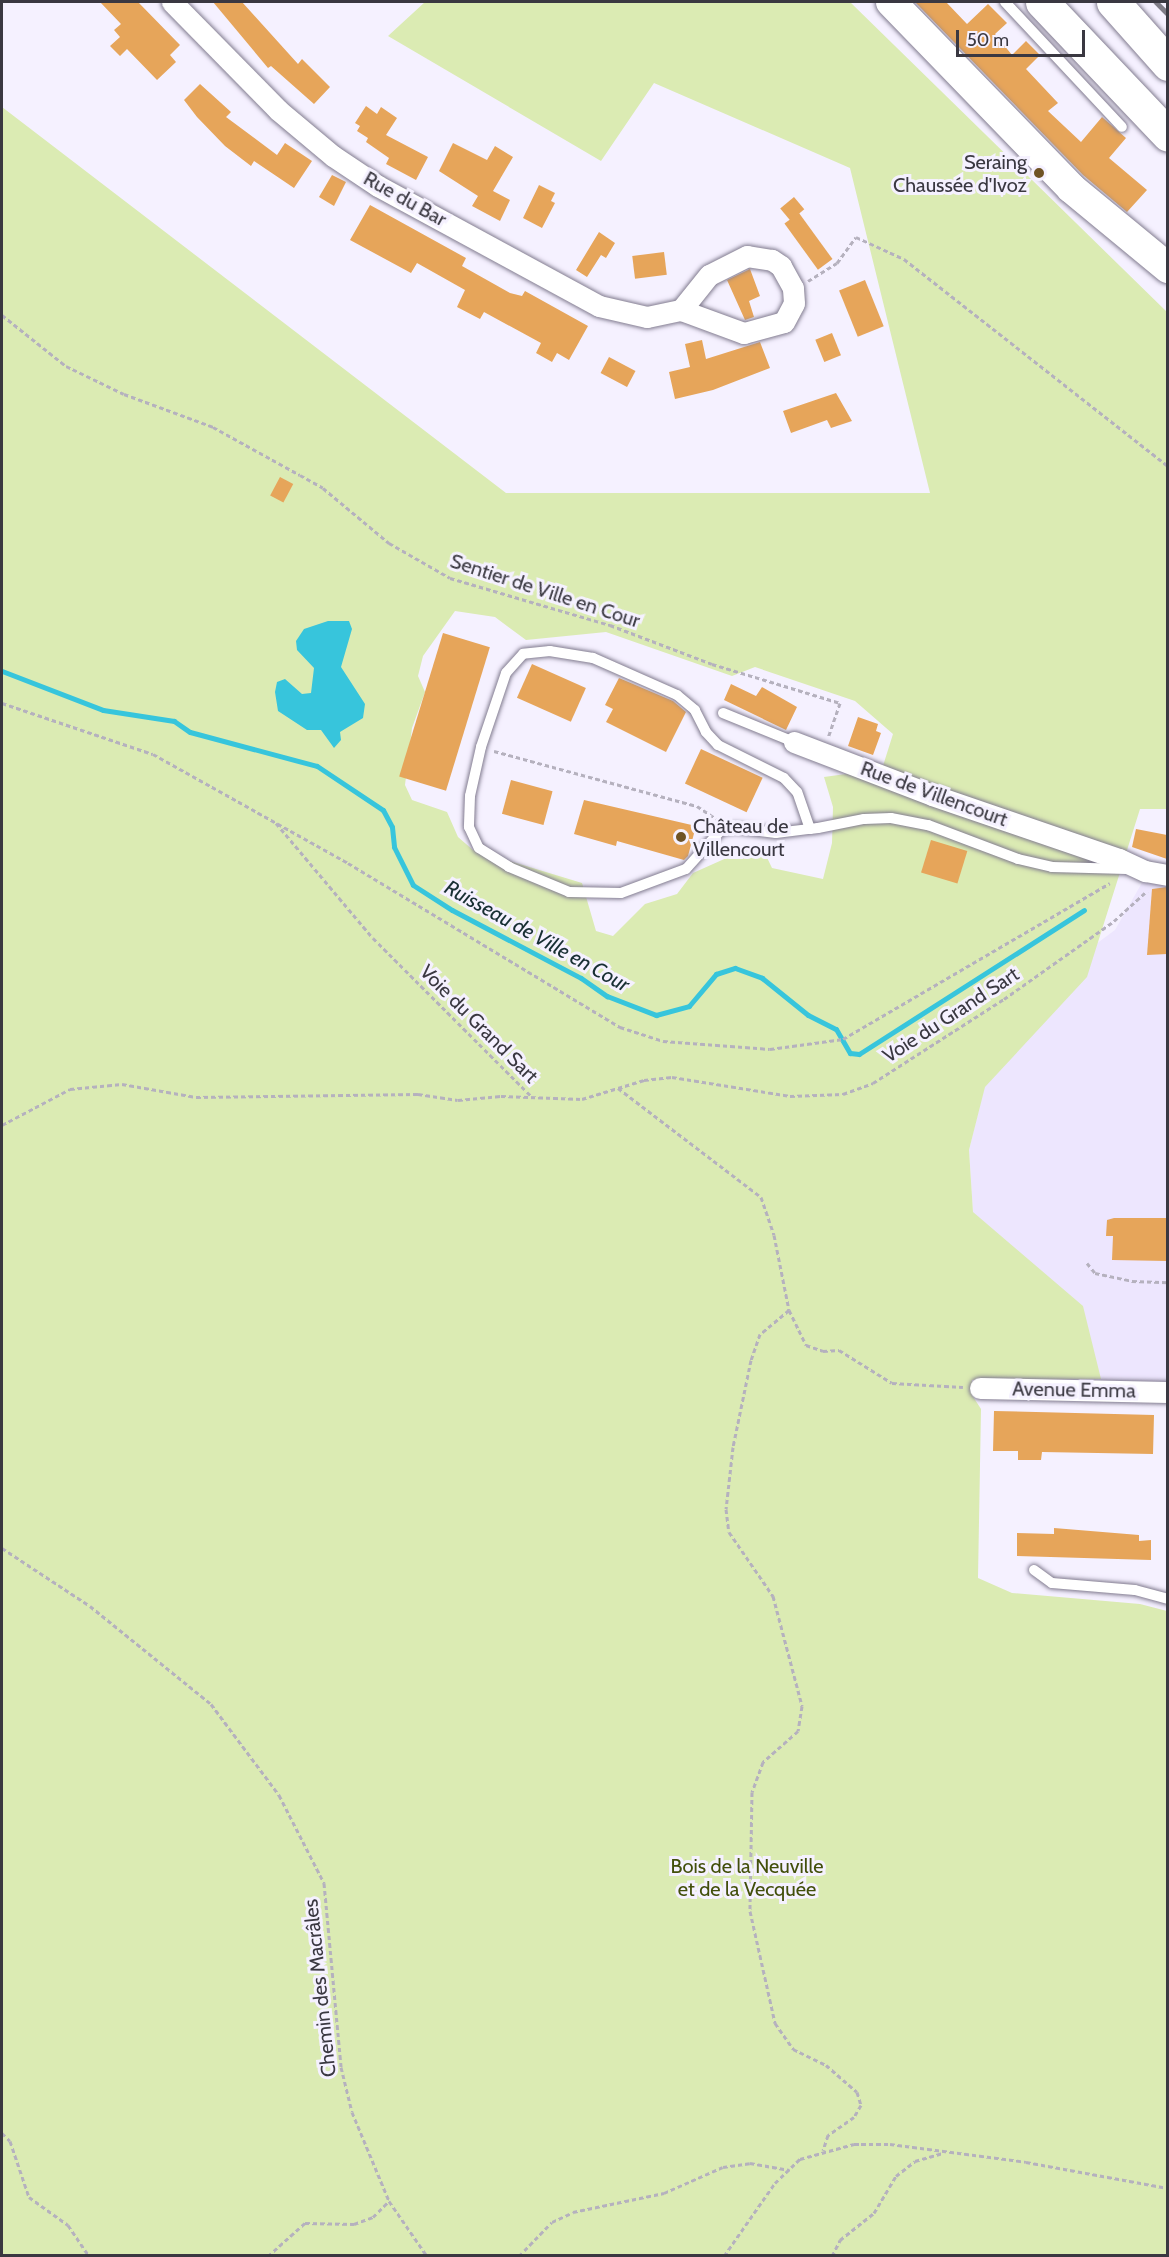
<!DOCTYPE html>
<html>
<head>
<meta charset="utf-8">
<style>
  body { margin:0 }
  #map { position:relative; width:1169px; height:2257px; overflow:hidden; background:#f5f1ff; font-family:Cabin,sans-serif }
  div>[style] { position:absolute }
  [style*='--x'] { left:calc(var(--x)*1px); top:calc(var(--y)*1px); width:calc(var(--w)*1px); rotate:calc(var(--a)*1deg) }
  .built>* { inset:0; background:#ede6fe }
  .green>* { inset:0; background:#dbebb3 }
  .water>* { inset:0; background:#37c5dc }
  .stream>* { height:5px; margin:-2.5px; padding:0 2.5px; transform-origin:2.5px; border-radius:2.5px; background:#37c5dc }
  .building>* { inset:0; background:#e6a55a; transform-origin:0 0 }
  .path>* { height:3px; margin-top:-1.5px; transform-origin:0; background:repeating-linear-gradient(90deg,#b5b1be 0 4.5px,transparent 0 7.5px) }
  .roads { filter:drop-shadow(0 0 2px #827c90) drop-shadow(0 0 2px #827c90) }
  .service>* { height:10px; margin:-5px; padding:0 5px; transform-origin:5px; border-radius:5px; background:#fff }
  .minor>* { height:21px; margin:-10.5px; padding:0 10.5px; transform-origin:10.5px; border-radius:10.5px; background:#fff }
  .secondary>* { height:30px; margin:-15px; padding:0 15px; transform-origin:15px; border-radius:15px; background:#fff }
  .trunk>* { height:33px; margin:-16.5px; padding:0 16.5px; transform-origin:16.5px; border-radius:16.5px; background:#fff }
  .rail>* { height:4.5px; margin:-2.25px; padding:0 2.25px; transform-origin:2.25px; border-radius:2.25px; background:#7f7c87 }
  .dots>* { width:16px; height:16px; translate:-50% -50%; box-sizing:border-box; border:3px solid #f5f1ff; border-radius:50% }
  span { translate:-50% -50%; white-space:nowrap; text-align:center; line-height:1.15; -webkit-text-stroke:6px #f5f1ff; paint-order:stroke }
  .poi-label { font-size:20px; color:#3a3841 }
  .right { translate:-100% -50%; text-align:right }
  .left { translate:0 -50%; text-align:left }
  .street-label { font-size:20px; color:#3a3841 }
  .park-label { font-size:20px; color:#424f0b }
  .water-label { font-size:21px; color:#182f33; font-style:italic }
  .frame { position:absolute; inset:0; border:3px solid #3a3841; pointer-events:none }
  .scale { position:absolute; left:956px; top:30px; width:129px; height:27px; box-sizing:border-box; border:3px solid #3a3841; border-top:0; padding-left:8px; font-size:18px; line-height:21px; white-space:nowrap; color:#3a3841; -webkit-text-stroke:4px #f5f1ff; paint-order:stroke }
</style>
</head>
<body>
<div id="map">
  <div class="built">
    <i style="clip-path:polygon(1167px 880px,1167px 1385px,1010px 1383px,973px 1212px,969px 1150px,990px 1064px,982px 1028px,1115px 930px,1143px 881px)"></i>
  </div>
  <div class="green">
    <i style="clip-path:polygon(evenodd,425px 2px,850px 2px,1167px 312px,1167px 809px,1140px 809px,1087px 977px,985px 1087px,969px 1150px,973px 1212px,1083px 1306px,1101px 1379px,972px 1380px,972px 1395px,981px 1409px,978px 1578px,1012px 1593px,1140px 1604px,1167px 1611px,1167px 2255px,2px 2255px,2px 107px,506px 493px,930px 493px,850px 168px,654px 83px,601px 161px,388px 36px,425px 2px,455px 611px,495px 617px,526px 640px,606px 632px,732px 676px,755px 667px,855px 701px,893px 734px,882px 769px,824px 777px,833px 807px,832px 843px,823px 879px,772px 868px,760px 843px,693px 873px,677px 894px,645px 904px,613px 936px,596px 931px,582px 883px,473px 850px,458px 837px,447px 812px,412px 800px,405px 785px,412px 728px,425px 692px,418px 676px,423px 656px,455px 611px)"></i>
  </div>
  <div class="water">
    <i style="clip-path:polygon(328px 621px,349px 621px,352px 629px,341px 667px,365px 704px,363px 718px,340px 732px,341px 740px,334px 748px,321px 730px,307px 730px,278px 711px,275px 692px,277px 682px,285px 679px,302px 694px,311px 693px,314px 668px,297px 650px,296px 641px,304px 629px)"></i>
  </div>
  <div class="stream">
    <i style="--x:2;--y:671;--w:108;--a:21.1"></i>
    <i style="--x:103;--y:710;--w:72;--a:8.8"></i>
    <i style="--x:174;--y:721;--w:19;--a:35"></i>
    <i style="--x:190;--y:732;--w:131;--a:15"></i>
    <i style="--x:317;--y:766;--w:79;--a:33.7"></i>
    <i style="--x:383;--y:810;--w:19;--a:62"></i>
    <i style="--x:392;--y:827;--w:20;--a:84"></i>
    <i style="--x:394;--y:847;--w:42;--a:63.4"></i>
    <i style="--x:413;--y:885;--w:46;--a:32.7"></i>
    <i style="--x:452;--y:910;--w:146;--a:27.8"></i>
    <i style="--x:581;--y:978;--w:32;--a:35"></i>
    <i style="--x:607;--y:996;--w:53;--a:21.2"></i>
    <i style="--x:656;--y:1015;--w:34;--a:-15"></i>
    <i style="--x:689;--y:1006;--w:42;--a:-49.8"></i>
    <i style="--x:716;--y:974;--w:20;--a:-18"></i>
    <i style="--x:735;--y:968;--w:29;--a:20"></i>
    <i style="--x:762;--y:978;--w:59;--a:38.8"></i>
    <i style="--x:808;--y:1015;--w:31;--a:27"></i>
    <i style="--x:836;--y:1029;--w:28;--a:60"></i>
    <i style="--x:850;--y:1053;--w:9;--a:6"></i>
    <i style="--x:859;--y:1054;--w:267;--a:-32.6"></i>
  </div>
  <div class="building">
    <i style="clip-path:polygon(100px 2px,138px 2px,180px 45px,170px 55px,176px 62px,157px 80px,127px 49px,120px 56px,110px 46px,120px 37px,114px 30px,121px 24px)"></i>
    <i style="clip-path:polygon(213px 2px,242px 2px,298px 64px,302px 59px,330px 87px,314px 104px,271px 66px,268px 68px)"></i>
    <i style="clip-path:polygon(915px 2px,946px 2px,967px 24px,988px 4px,1007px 23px,995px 34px,1012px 55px,1026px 41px,1040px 55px,1026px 69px,1058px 103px,1048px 111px,1081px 142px,1102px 117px,1126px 138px,1109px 158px,1147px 190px,1127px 212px,1083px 175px)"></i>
    <i style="clip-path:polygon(200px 84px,231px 112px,226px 117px,277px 155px,285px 143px,312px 161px,294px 188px,254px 161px,251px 166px,225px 146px,197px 117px,184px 100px)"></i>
    <i style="clip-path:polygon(366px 106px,377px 114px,381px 107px,397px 118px,386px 135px,428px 157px,416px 180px,386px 164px,389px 158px,366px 142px,368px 138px,357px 131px,360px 126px,355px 123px)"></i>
    <i style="clip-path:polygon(453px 143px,487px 160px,495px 146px,513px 157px,493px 191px,510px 200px,500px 221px,472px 206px,478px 196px,439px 171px)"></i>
    <i style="clip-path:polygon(332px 175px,346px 182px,334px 206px,319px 197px)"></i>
    <i style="clip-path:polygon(539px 185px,555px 193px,551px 201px,555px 203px,542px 228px,523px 218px)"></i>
    <i style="left:794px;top:197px;width:16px;height:18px;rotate:50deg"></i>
    <i style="clip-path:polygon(370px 205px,466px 258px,462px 266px,510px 293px,522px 296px,525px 291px,588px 326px,569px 360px,557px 353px,552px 362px,536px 353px,541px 343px,484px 312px,480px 319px,457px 307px,465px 290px,417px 263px,411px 273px,350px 240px)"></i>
    <i style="left:799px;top:213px;width:57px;height:18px;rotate:54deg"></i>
    <i style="clip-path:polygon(599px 232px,615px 243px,606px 258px,601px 255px,587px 277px,576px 270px)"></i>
    <i style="left:664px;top:252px;width:23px;height:32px;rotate:83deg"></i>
    <i style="clip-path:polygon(750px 269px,760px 296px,749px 301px,754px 317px,745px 320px,727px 280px)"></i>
    <i style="left:865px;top:280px;width:50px;height:28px;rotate:68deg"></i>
    <i style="left:832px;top:333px;width:24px;height:18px;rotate:68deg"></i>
    <i style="clip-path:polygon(702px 340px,706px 359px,760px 342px,770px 368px,713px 390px,675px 399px,669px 372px,690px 367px,685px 344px)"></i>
    <i style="left:609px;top:357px;width:30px;height:18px;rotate:28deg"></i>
    <i style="clip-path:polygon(836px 393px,852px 421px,831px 428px,827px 420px,791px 433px,783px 411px)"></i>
    <i style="left:280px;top:477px;width:15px;height:21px;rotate:28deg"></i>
    <i style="left:443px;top:633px;width:49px;height:150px;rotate:17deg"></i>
    <i style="left:532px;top:664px;width:59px;height:37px;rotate:24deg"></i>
    <i style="clip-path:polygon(619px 678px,673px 701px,686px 712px,666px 752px,606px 722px,613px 709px,605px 705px)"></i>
    <i style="clip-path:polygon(731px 684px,756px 696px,762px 687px,797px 707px,786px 730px,724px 700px)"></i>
    <i style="clip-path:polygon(858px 717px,878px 724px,876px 731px,881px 733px,873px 755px,848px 746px)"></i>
    <i style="left:701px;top:749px;width:68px;height:38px;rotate:25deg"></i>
    <i style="left:511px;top:780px;width:43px;height:35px;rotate:15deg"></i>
    <i style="clip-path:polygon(584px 800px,696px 826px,688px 856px,684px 860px,617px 841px,616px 846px,574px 834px)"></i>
    <i style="clip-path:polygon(1136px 829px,1167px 835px,1167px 859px,1132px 847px)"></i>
    <i style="left:931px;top:840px;width:38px;height:34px;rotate:17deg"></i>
    <i style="clip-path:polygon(1167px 887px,1167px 954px,1147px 955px,1152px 889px)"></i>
    <i style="clip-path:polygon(1114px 1218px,1167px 1218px,1167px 1261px,1112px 1260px,1113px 1236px,1106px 1236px,1107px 1220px)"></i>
    <i style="clip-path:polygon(994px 1411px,1154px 1415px,1153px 1454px,1042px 1452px,1041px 1460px,1018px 1460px,1018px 1451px,993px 1451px)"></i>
    <i style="clip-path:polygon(1054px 1528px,1139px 1535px,1139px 1541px,1151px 1540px,1151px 1560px,1017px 1556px,1017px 1533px,1054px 1534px)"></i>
  </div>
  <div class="path">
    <i style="--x:808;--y:281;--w:34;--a:-32"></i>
    <i style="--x:837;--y:263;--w:32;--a:-54"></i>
    <i style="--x:856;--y:237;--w:53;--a:24.6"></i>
    <i style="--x:904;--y:259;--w:335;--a:38.1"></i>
    <i style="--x:2;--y:315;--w:82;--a:38.6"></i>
    <i style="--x:66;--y:366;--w:64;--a:25.8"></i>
    <i style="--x:124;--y:394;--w:95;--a:20.3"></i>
    <i style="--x:213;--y:427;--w:99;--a:28.9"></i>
    <i style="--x:300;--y:475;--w:26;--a:29"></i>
    <i style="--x:323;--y:488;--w:86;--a:39.8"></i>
    <i style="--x:389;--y:543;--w:70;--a:29.8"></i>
    <i style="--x:450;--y:578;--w:167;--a:16.4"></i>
    <i style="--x:610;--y:625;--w:109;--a:20.9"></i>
    <i style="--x:712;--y:664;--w:134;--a:16.9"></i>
    <i style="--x:840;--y:703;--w:36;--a:109"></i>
    <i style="--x:2;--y:703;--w:159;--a:18.7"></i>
    <i style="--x:153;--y:754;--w:223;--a:29.2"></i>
    <i style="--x:348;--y:863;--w:318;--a:31.1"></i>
    <i style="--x:620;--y:1027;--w:45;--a:18"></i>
    <i style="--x:663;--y:1041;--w:107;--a:4.3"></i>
    <i style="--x:770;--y:1049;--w:74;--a:-7.8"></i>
    <i style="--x:843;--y:1039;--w:309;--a:-30.3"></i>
    <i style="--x:494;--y:751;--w:210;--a:15.2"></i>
    <i style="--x:697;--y:806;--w:23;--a:34"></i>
    <i style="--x:276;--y:823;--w:150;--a:49.9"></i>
    <i style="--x:373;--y:938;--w:226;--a:45"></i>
    <i style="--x:618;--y:1088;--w:180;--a:37.3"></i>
    <i style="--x:761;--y:1197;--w:40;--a:71.1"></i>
    <i style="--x:774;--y:1235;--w:76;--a:78.7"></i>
    <i style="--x:789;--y:1310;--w:39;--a:64"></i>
    <i style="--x:806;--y:1345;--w:18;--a:19"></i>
    <i style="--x:823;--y:1351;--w:16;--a:-4"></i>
    <i style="--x:839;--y:1350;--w:62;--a:31.9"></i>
    <i style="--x:892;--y:1383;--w:71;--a:3.2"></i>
    <i style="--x:2;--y:1125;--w:77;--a:-27.9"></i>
    <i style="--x:70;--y:1089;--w:52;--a:-5.5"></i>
    <i style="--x:122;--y:1084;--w:75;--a:10"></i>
    <i style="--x:196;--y:1097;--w:222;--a:-0.8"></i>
    <i style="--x:418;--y:1094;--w:40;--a:8.5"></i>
    <i style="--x:458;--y:1100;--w:43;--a:-5.3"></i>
    <i style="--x:501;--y:1096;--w:81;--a:2.1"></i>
    <i style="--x:582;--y:1099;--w:65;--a:-17"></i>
    <i style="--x:644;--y:1080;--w:28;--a:-6"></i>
    <i style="--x:672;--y:1077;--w:120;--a:9.1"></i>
    <i style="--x:790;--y:1096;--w:53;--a:-2.2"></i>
    <i style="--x:843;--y:1094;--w:32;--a:-20"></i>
    <i style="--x:873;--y:1083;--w:156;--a:-32.7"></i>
    <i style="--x:1004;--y:999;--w:135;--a:-35.3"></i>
    <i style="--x:1114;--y:921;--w:45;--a:-42.3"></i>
    <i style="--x:1087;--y:1263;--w:13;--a:51"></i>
    <i style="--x:1095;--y:1273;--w:38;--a:12"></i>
    <i style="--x:1132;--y:1281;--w:36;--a:2"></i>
    <i style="--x:789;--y:1310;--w:38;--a:140"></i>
    <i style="--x:760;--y:1334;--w:28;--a:109"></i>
    <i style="--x:751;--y:1360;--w:89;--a:101.7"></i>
    <i style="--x:733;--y:1447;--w:62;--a:96.4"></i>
    <i style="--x:726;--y:1509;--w:23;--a:83"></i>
    <i style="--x:729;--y:1532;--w:78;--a:55.5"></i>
    <i style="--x:773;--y:1596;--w:114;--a:75.2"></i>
    <i style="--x:802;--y:1706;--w:25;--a:99"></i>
    <i style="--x:798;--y:1731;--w:47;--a:138.5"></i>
    <i style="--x:763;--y:1762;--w:32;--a:110"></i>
    <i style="--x:752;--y:1792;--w:119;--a:91"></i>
    <i style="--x:750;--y:1911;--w:115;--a:77.4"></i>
    <i style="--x:775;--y:2023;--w:32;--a:55"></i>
    <i style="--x:793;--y:2049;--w:37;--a:26"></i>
    <i style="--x:826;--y:2065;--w:41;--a:41.1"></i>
    <i style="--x:857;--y:2092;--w:14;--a:73"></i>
    <i style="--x:861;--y:2105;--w:14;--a:120"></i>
    <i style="--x:854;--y:2117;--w:32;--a:145"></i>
    <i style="--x:828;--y:2135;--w:16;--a:108"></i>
    <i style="--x:2;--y:1548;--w:105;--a:33.4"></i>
    <i style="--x:90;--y:1606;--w:156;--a:39"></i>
    <i style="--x:211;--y:1704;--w:114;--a:53.2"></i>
    <i style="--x:279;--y:1795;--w:99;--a:62.9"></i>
    <i style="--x:324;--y:1883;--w:185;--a:84.7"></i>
    <i style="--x:341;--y:2067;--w:46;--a:76.3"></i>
    <i style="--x:352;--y:2112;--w:96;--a:67.4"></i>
    <i style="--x:389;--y:2201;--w:67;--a:55.4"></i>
    <i style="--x:2;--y:2133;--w:11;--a:45"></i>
    <i style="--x:10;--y:2141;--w:59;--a:71.3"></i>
    <i style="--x:29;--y:2197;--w:48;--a:35.7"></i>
    <i style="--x:68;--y:2225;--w:37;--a:56"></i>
    <i style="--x:268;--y:2256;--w:50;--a:-41.7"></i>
    <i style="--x:305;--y:2223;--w:49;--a:1.2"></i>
    <i style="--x:354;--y:2224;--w:20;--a:-20"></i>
    <i style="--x:373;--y:2217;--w:23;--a:-45"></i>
    <i style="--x:519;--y:2256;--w:47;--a:-45.9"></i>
    <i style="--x:552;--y:2222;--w:23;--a:-25"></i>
    <i style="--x:573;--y:2212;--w:93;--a:-11.8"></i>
    <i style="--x:664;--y:2193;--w:64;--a:-23.8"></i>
    <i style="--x:723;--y:2167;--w:27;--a:-8"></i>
    <i style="--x:750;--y:2163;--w:40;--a:10"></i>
    <i style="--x:724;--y:2256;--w:89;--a:-55.1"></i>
    <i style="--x:775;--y:2183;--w:35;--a:-44"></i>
    <i style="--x:800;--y:2159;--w:56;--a:-15.5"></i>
    <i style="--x:854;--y:2144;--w:36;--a:0"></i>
    <i style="--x:890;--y:2144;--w:137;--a:7.5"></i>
    <i style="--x:1026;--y:2162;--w:144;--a:10.4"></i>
    <i style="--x:832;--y:2256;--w:18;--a:-63"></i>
    <i style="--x:840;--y:2240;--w:43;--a:-38.5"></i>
    <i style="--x:874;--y:2213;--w:43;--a:-59.3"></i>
    <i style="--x:896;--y:2176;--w:24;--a:-38"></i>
    <i style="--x:915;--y:2161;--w:29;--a:-16"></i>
  </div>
  <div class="roads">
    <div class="service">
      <i style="--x:1005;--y:2;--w:171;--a:46.9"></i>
      <i style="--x:723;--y:713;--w:77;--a:22.2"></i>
      <i style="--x:810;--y:829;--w:39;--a:-109"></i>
      <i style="--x:797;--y:792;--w:19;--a:-133"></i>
      <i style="--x:784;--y:778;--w:74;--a:-153.4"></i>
      <i style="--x:718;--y:745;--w:18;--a:-133"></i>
      <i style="--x:706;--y:732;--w:25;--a:-117"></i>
      <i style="--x:695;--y:710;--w:23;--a:-140"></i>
      <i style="--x:677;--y:695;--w:92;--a:-156.2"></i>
      <i style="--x:593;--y:658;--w:44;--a:-170.8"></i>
      <i style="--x:550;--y:651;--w:27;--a:174"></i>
      <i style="--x:523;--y:654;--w:25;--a:132"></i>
      <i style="--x:506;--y:673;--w:78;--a:108.7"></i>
      <i style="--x:481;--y:747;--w:50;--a:102.7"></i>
      <i style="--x:470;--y:796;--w:31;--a:92"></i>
      <i style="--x:469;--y:827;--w:23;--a:65"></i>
      <i style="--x:479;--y:848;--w:36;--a:32"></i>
      <i style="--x:509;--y:867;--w:65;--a:22.6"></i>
      <i style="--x:569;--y:892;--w:52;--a:1.1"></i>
      <i style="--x:621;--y:893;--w:69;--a:-20.3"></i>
      <i style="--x:686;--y:869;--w:52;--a:-48.1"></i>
      <i style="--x:721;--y:830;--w:15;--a:-8"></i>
      <i style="--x:736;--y:828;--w:40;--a:7.1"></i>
      <i style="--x:776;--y:833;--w:34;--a:-7"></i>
      <i style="--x:810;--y:829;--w:8;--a:-7"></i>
      <i style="--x:818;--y:828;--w:47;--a:-11.1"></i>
      <i style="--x:864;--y:819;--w:27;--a:-2"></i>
      <i style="--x:891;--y:818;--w:38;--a:11"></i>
      <i style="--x:928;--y:825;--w:96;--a:20.7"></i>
      <i style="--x:1018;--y:859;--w:35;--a:13"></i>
      <i style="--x:1052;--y:867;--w:75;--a:1.5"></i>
      <i style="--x:1034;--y:1570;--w:22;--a:36"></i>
      <i style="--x:1052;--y:1583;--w:83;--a:4.8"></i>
      <i style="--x:1135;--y:1590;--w:34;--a:15"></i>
    </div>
    <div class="minor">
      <i style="--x:172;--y:2;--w:151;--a:45.5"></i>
      <i style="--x:278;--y:110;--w:72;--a:39.9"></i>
      <i style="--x:333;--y:156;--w:54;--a:33.7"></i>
      <i style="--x:378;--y:186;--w:251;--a:28.5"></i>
      <i style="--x:599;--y:306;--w:49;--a:12.9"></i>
      <i style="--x:647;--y:317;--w:35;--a:-12"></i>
      <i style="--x:681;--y:310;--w:67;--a:20.1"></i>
      <i style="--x:744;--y:333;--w:41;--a:-15.4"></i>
      <i style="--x:784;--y:322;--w:21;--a:-62"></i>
      <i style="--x:794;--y:303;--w:15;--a:-94"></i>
      <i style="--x:793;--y:288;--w:25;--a:-119"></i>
      <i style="--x:781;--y:266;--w:11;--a:-146"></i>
      <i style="--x:772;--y:260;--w:25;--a:-171"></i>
      <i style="--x:747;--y:256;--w:42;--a:153.4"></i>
      <i style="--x:709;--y:275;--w:45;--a:128.7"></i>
      <i style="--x:794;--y:742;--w:148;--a:21"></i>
      <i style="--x:932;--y:795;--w:198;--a:18.9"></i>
      <i style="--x:1119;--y:859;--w:29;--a:25"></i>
      <i style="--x:1145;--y:871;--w:23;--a:10"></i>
      <i style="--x:980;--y:1388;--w:188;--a:1.2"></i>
    </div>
    <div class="secondary">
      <i style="--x:891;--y:2;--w:259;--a:45.9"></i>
      <i style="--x:1071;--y:188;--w:126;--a:39.5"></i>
    </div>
    <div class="trunk">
      <i style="--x:1042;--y:2;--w:183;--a:46.5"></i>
      <i style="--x:1113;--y:2;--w:83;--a:48.4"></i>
    </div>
  </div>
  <div class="rail">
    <i style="--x:1156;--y:2;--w:17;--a:45"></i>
  </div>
  <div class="dots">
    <i style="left:1039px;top:173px;background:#6f5325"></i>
    <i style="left:681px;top:837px;background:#6f5325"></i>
  </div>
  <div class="poi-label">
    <span class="right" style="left:1027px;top:174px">Seraing<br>Chaussée d'Ivoz</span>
    <span class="left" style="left:693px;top:838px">Château de<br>Villencourt</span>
  </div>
  <div class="street-label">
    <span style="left:405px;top:199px;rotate:29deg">Rue du Bar</span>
    <span style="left:545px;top:591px;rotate:18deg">Sentier de Ville en Cour</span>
    <span style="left:934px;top:794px;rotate:20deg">Rue de Villencourt</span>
    <span style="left:951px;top:1015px;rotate:-33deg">Voie du Grand Sart</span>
    <span style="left:479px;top:1024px;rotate:45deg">Voie du Grand Sart</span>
    <span style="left:1074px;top:1390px;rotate:1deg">Avenue Emma</span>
    <span style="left:320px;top:1988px;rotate:-96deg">Chemin des Macrâles</span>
  </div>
  <div class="park-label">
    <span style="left:747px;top:1878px">Bois de la Neuville<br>et de la Vecquée</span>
  </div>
  <div class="water-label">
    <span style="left:537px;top:936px;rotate:29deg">Ruisseau de Ville en Cour</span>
  </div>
  <div class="frame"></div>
  <div class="scale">50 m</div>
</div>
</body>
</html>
